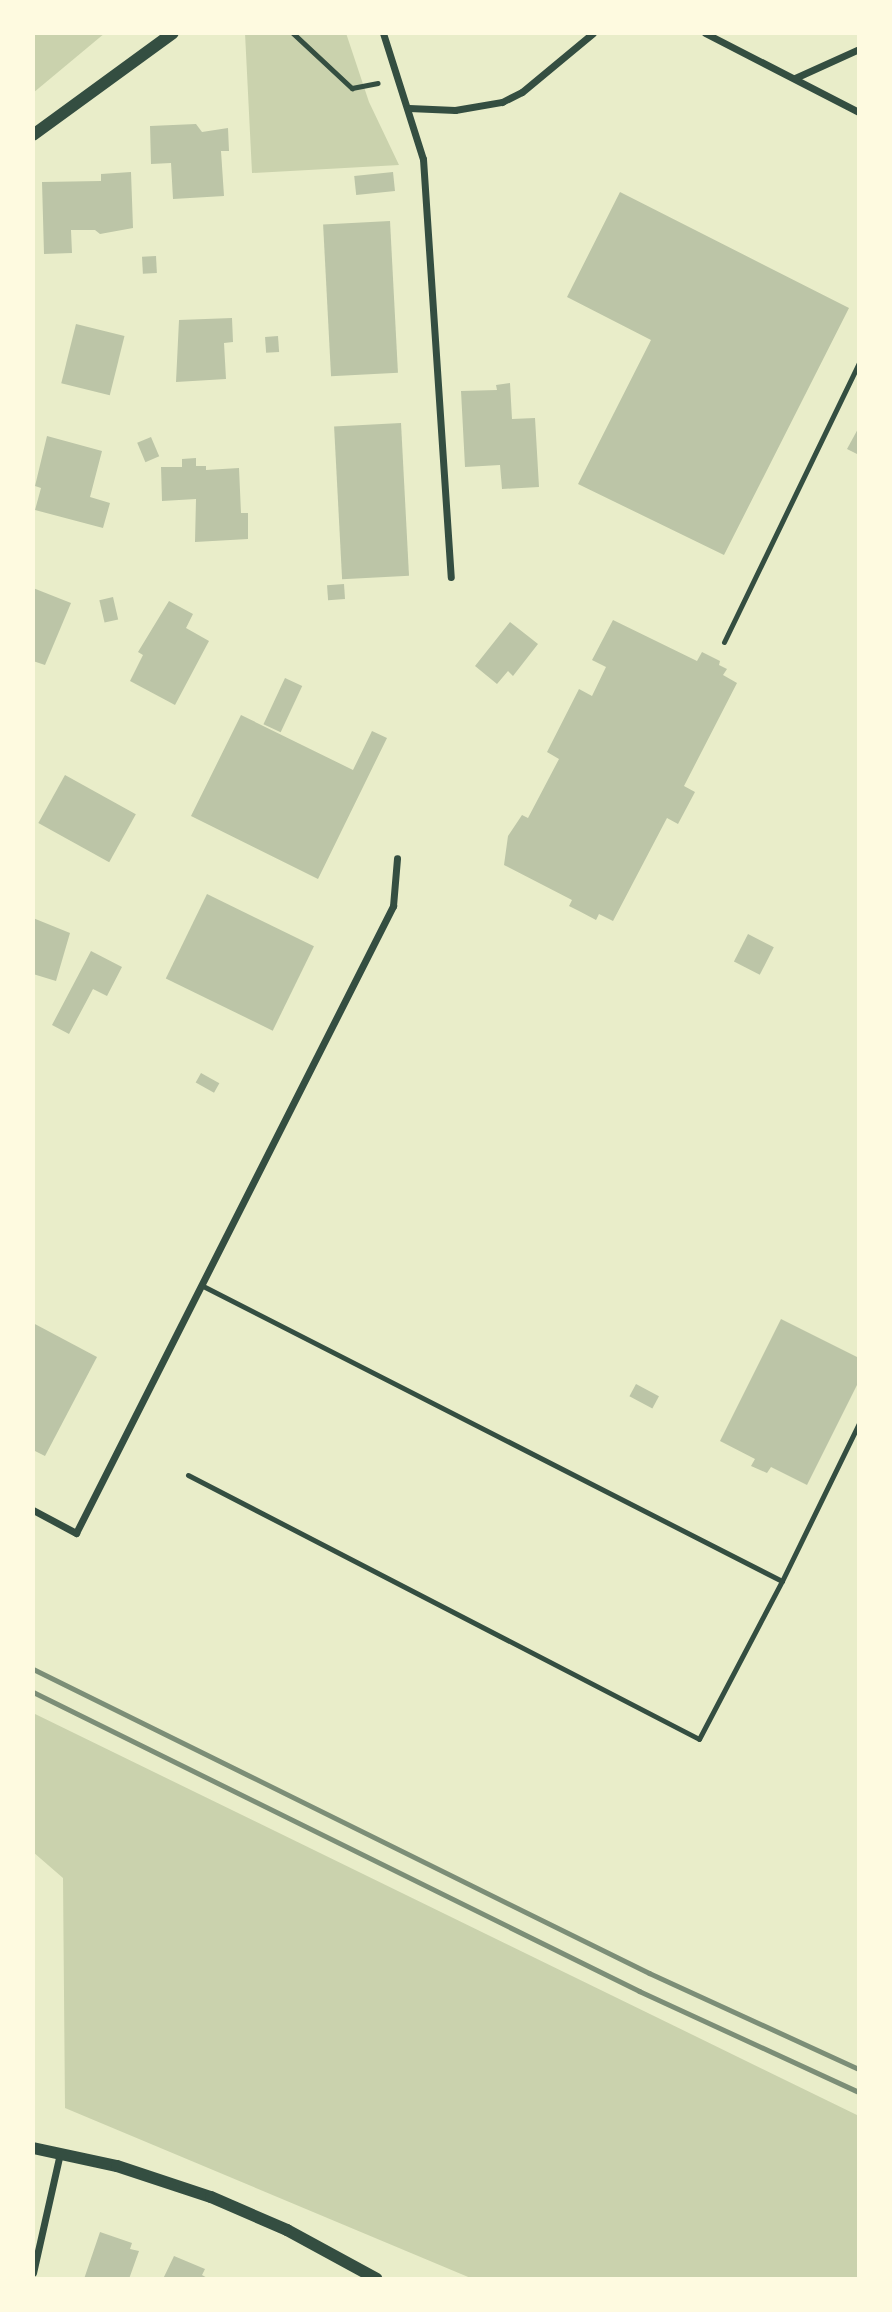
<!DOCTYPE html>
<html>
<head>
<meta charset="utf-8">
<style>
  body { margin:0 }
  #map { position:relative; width:892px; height:2312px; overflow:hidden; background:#e9edc9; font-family:"Alegreya Sans",sans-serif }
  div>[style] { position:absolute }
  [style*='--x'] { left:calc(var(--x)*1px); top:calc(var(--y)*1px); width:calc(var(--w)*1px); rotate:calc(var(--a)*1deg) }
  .green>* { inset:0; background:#cad2ad }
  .building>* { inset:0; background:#bcc5a7; transform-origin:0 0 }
  .path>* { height:4.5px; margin:-2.25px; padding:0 2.25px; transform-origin:2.25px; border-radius:2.25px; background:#344e41 }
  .service>* { height:5px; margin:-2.5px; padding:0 2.5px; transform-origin:2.5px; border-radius:2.5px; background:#344e41 }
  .minor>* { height:7px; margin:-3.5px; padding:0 3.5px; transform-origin:3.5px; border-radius:3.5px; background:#344e41 }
  .tertiary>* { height:12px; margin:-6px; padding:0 6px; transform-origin:6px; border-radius:6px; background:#344e41 }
  .rail>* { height:5px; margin:-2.5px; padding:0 2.5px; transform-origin:2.5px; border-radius:2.5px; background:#7c8e77 }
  span { translate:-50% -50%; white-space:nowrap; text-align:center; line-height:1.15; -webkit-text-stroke:7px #fefae0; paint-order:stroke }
  .frame { position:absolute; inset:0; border:35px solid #fefae0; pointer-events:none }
</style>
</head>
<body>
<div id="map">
  <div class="green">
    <i style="clip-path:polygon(33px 33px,105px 33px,33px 93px)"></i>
    <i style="clip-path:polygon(245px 33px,346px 33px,369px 102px,399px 165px,252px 173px)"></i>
    <i style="clip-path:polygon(33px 1713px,859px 2116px,859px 2279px,473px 2279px,65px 2108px,63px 1878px,33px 1852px)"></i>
  </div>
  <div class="building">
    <i style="clip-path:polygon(196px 124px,202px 132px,228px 128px,229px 151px,221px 151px,224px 196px,173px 199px,171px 163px,151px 164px,150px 126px)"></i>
    <i style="clip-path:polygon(131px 172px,133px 228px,100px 234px,95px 230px,71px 230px,72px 253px,44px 254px,42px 182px,101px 181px,101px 174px)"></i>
    <i style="left:393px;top:172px;width:19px;height:39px;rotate:84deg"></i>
    <i style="clip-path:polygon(620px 192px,849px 308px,724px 555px,578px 484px,651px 340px,567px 297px)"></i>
    <i style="left:390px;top:221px;width:152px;height:67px;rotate:87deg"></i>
    <i style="left:156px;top:256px;width:17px;height:14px;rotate:87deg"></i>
    <i style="clip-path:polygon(232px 318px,233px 342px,224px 343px,226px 379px,176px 382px,179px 320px)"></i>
    <i style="left:76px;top:324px;width:50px;height:61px;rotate:14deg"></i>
    <i style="left:278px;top:336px;width:16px;height:13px;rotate:86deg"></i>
    <i style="clip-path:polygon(510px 383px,512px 419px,535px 418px,539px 487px,502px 489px,500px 465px,465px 467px,461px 391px,497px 390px,496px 385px)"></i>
    <i style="left:401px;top:423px;width:153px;height:67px;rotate:87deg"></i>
    <i style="clip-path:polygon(859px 427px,859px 455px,847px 449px)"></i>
    <i style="clip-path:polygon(47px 436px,102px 451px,90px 497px,110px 503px,103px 528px,35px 510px,41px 488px,35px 486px)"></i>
    <i style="left:151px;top:437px;width:21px;height:15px;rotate:67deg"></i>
    <i style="clip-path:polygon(196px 458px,196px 466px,206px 466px,206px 470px,239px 468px,241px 513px,248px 513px,248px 539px,195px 542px,196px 499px,162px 501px,161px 467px,182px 467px,182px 459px)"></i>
    <i style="left:344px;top:584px;width:15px;height:17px;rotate:86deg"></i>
    <i style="clip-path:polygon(33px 588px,71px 603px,45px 665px,33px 661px)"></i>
    <i style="left:113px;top:597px;width:23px;height:14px;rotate:77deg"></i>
    <i style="clip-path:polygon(169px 601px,193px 614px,186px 628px,209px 641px,175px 705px,130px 681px,143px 655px,138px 652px)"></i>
    <i style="clip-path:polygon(613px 620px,697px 661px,702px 652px,720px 661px,719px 665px,727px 669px,723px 675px,737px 683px,684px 786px,695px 792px,678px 824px,667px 818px,613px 921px,599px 914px,596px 920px,579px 911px,569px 906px,572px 900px,504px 865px,508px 836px,522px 815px,528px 818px,559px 759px,547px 752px,579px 689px,592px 696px,606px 667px,592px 660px)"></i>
    <i style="clip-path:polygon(510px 622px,538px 644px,513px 676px,508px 671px,497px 684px,475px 666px)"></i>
    <i style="left:285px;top:678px;width:19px;height:51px;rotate:25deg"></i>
    <i style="clip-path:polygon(241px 715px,353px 770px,372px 731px,387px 738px,318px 879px,191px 816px)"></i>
    <i style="left:65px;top:775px;width:81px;height:55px;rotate:29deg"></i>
    <i style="left:207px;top:894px;width:119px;height:94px;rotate:26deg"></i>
    <i style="clip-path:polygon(33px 918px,70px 933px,56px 981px,33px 974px)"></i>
    <i style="left:748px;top:934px;width:29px;height:31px;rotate:27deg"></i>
    <i style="clip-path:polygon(91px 951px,122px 967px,107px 996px,93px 989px,69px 1034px,52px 1025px)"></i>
    <i style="left:201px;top:1073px;width:21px;height:11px;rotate:29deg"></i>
    <i style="clip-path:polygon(781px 1319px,859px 1358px,859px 1381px,807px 1485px,771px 1467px,767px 1473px,751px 1466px,755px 1459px,720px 1441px)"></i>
    <i style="clip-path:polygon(33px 1323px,97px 1357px,45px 1456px,33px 1450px)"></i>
    <i style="left:636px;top:1384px;width:26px;height:14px;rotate:28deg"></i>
    <i style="clip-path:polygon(100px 2232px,132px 2243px,130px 2249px,139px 2251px,129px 2279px,84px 2279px)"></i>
    <i style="clip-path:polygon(174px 2256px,205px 2269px,202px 2275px,209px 2279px,163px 2279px)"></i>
  </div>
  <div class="path">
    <i style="--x:293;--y:33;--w:81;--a:43"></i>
    <i style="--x:352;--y:88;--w:26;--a:-11"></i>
  </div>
  <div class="service">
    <i style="--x:724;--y:642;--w:310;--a:-64.2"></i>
    <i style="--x:201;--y:1285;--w:652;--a:27"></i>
    <i style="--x:782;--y:1581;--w:176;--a:-64"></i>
    <i style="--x:188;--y:1475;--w:575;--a:27.32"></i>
    <i style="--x:699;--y:1739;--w:178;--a:-62.3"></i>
  </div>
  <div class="minor">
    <i style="--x:383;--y:33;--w:132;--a:72.4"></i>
    <i style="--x:423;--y:159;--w:419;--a:86.2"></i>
    <i style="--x:705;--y:33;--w:173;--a:27.2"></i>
    <i style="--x:795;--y:78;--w:70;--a:-24.4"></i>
    <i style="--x:409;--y:108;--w:46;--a:2.5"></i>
    <i style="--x:455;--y:110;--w:48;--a:-9.7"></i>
    <i style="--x:502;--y:102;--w:22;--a:-27"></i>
    <i style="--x:522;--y:92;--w:92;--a:-39.7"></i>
    <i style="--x:33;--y:1510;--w:49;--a:28.1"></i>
    <i style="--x:76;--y:1533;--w:703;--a:-63.18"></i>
    <i style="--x:393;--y:906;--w:48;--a:-85.2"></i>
    <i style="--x:33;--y:2273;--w:123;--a:-77.3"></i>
  </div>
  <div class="tertiary">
    <i style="--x:33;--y:135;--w:173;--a:-36.1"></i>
    <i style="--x:33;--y:2148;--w:86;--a:12.1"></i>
    <i style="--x:117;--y:2166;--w:99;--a:18.3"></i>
    <i style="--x:211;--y:2197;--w:83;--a:23.5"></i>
    <i style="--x:287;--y:2230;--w:102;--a:28.6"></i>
  </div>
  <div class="rail">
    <i style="--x:33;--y:1669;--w:687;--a:26.27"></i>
    <i style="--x:649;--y:1973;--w:231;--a:24.6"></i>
    <i style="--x:33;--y:1692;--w:676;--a:26.26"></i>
    <i style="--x:639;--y:1991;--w:242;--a:24.7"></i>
  </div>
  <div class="frame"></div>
</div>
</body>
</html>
